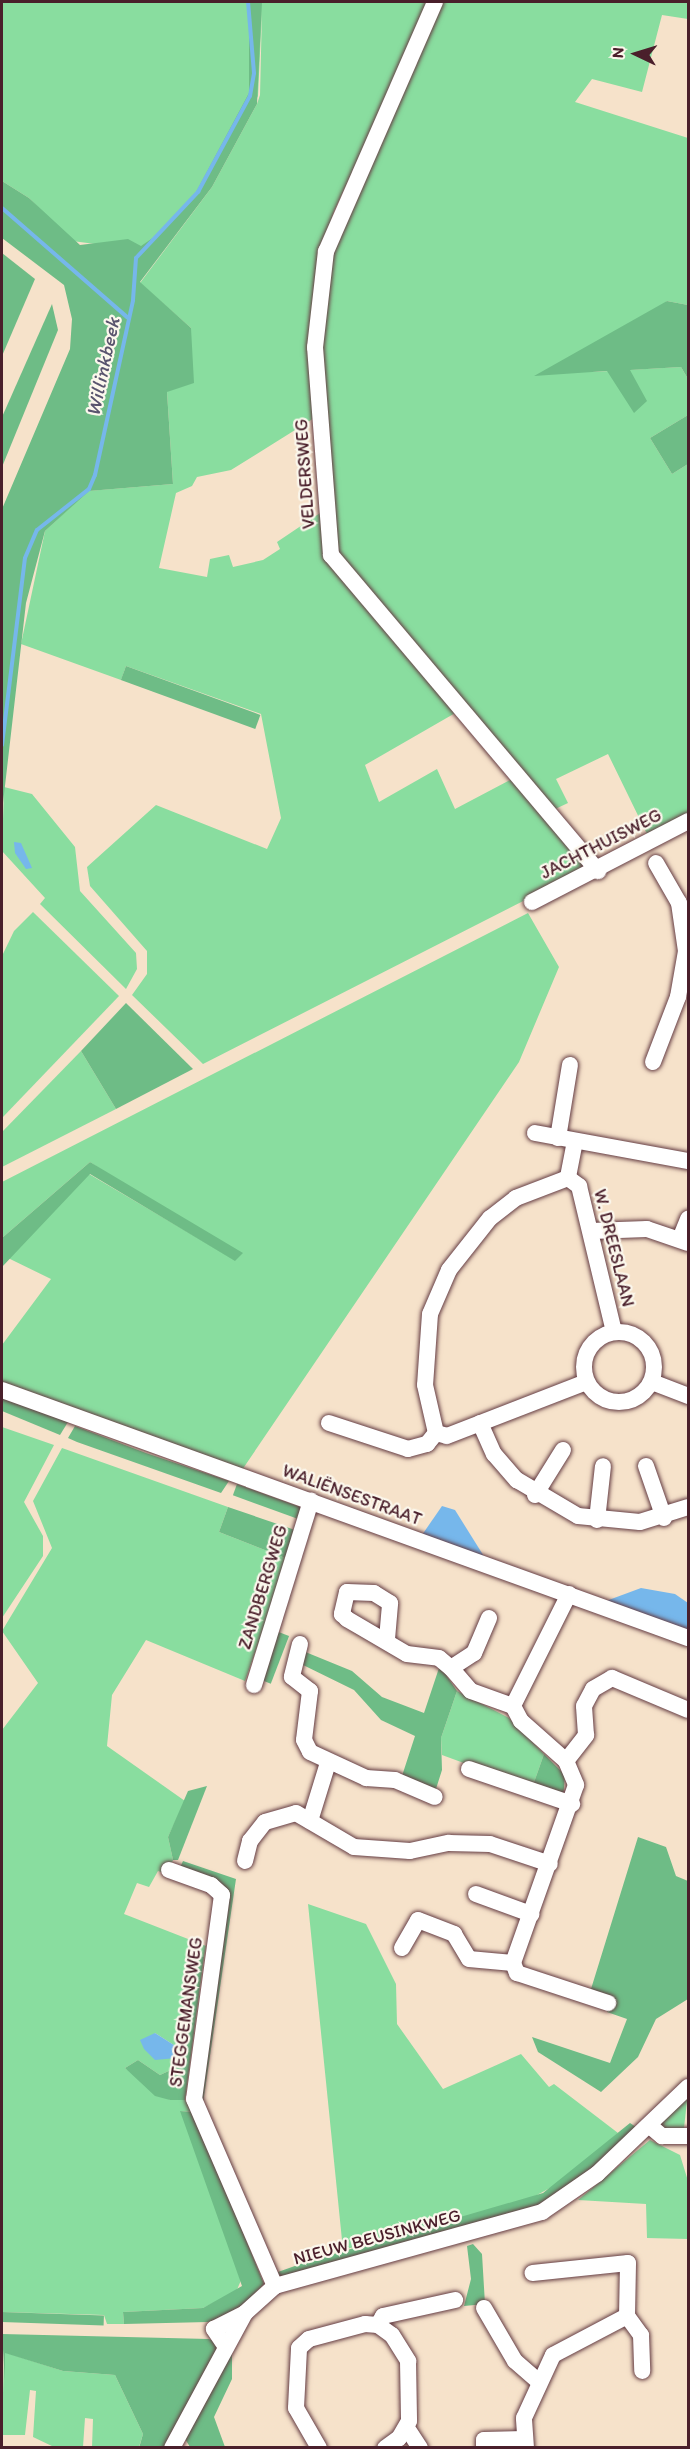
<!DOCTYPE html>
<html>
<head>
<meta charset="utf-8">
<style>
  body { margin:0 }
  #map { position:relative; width:690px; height:2449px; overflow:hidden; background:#f6e2ca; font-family:Itim,sans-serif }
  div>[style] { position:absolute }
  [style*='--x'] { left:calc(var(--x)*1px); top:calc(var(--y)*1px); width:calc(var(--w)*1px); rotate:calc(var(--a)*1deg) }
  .green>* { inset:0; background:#89dd9f }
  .forest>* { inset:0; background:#6ebc86; transform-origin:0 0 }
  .water>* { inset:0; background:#76b7eb }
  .stream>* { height:4px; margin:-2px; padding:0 2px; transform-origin:2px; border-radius:2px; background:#76b7eb }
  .roads { filter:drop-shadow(0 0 2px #643c43) drop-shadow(0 0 2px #643c43) }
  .minor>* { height:16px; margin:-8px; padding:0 8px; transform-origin:8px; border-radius:8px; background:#fff }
  .minor>.ring { margin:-8px; padding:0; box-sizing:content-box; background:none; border:16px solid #fff; border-radius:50% }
  span { translate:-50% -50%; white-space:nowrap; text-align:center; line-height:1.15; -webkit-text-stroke:4.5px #fbf7ec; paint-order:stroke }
  .street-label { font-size:18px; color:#4a1f2b }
  .water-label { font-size:20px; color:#59546e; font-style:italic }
  .frame { position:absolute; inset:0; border:3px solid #4a1f2b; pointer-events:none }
  .north { position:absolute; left:606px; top:24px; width:60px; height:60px; -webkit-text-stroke:4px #fbf7ec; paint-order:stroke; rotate:274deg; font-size:16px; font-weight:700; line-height:24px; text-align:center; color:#4a1f2b }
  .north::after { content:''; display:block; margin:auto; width:21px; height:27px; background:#4a1f2b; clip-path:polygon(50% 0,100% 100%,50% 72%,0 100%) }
</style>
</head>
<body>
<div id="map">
  <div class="green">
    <i style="clip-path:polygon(2px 2px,432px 2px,334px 211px,323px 247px,319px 415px,231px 470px,197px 477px,192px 486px,176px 493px,159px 568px,207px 577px,210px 559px,229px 555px,233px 567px,263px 560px,280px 549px,277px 542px,326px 509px,327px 537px,457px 712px,365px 765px,379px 802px,437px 769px,455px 809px,514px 778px,590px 867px,203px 1064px,132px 995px,147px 974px,147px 951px,90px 886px,87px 867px,156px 805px,267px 849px,281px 818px,261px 714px,126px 666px,121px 680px,21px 644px,45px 531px,88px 491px,173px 484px,167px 392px,191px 328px,140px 283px,212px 187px,257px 104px,260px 95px,262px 10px,258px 96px,211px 186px,140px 264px,103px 245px,72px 241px,29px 198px,2px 181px)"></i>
    <i style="clip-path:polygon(441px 2px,688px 2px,688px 19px,662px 15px,642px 92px,592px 79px,575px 102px,688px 138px,688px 305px,667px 301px,592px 372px,681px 367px,688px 379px,688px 415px,650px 438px,672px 474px,688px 464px,688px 818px,649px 838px,608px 754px,556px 779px,568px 803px,551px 811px,337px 551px,318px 333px,330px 256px)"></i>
    <i style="clip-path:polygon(4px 787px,32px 794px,75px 847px,80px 891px,136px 953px,137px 969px,126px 989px,40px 904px,45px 898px,2px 851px)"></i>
    <i style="clip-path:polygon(33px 912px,119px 996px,2px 1118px,2px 956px,14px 931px)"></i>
    <i style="clip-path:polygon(528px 913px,559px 967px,519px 1062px,242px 1470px,2px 1384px,2px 1345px,51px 1279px,8px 1258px,89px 1174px,235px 1260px,90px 1162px,2px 1238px,2px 1182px)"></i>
    <i style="clip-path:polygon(81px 1051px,116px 1109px,2px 1167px,2px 1132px)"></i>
    <i style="clip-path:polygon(2px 1427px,54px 1445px,24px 1502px,43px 1536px,43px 1556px,2px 1618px)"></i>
    <i style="clip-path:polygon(62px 1448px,228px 1507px,219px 1532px,288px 1559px,245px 1681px,146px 1640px,112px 1695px,107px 1746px,185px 1801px,168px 1837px,173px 1860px,167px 1874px,158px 1871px,149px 1887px,137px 1883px,124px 1914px,206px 1946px,204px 1957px,192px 1957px,177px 2047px,155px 2033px,144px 2048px,153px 2056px,176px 2058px,173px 2069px,160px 2075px,138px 2060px,125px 2068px,170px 2100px,185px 2100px,194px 2112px,181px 2111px,242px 2278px,236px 2292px,203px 2308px,123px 2312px,124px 2324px,107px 2324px,104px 2315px,2px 2312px,2px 1730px,38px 1683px,2px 1631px,52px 1548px,33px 1501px)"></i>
    <i style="clip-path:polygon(457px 1691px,509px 1718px,544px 1754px,532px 1788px,442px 1755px,441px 1738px)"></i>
    <i style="clip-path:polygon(308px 1904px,366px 1924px,396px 1984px,397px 2024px,443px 2089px,521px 2054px,549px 2087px,554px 2084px,618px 2133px,559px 2183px,526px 2201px,343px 2250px)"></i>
    <i style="clip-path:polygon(688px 2092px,684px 2128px,665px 2132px,660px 2123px)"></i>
    <i style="clip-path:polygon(650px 2140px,680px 2155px,688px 2181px,688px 2239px,647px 2238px,646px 2204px,578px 2200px)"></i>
    <i style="clip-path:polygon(4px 2352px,63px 2371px,115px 2375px,143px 2434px,139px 2447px,92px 2447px,93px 2419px,85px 2418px,83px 2447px,54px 2447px,33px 2437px,36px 2391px,30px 2390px,25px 2435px,2px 2435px)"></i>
  </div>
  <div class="forest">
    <i style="clip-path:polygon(249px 2px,262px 2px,257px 104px,212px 187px,140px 282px,191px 328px,194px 383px,167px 392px,173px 484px,89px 491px,45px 531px,26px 603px,2px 812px,2px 509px,70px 349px,72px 319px,64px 285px,2px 238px,2px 181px,29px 198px,80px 245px,128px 239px,141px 246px,163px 231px,195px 194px,249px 93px)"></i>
    <i style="clip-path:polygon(2px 253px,35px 279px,2px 356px)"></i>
    <i style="clip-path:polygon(667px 301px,688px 305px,688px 379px,681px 367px,630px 370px,647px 401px,634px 413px,607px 371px,534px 376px)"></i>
    <i style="clip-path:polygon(52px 304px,58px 330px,2px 467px,2px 417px)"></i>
    <i style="clip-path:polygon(688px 415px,688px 464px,672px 474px,650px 438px)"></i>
    <i style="left:126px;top:666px;width:143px;height:15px;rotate:20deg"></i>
    <i style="clip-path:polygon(126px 1003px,193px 1069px,116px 1109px,81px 1051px)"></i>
    <i style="clip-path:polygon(90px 1162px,243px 1253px,235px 1261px,90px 1174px,2px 1267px,2px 1238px)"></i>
    <i style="clip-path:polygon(2px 1397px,68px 1422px,60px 1435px,2px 1411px)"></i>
    <i style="clip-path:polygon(75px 1426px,146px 1453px,229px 1481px,221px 1493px,77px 1442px,68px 1438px)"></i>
    <i style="left:237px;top:1484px;width:71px;height:12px;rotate:20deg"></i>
    <i style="clip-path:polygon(228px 1507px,295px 1530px,288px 1559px,219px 1532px)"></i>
    <i style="left:276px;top:1631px;width:14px;height:51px;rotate:21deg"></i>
    <i style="clip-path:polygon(303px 1651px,352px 1671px,382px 1697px,424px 1713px,439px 1668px,444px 1672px,457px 1691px,441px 1738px,442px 1770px,435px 1792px,401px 1779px,415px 1736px,381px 1720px,354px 1690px,299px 1663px)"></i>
    <i style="clip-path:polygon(544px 1754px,565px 1775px,563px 1799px,532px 1788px)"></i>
    <i style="clip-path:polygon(207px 1786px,178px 1860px,173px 1860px,168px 1837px,188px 1791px)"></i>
    <i style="clip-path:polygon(638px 1837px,666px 1847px,676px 1876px,688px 1881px,688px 1999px,656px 2019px,638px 2057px,601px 2092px,538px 2052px,532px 2037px,610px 2063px,627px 2019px,607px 2012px,613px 1998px,591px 1989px)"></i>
    <i style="clip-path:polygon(183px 1861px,236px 1879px,202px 2110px,195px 2094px,222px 1896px,178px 1872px)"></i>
    <i style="clip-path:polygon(192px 1956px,204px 1957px,185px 2100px,170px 2100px,155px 2096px,125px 2068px,138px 2060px,160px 2075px,173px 2069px)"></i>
    <i style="clip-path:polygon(180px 2111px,194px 2112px,264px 2284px,236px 2313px,208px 2322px,124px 2324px,123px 2312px,203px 2308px,242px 2286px)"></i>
    <i style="clip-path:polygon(630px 2123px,636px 2127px,594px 2167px,534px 2208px,282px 2280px,278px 2272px,306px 2262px,543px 2193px)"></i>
    <i style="clip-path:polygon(473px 2244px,482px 2254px,485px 2304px,464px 2306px,471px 2279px,467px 2246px)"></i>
    <i style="left:2px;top:2312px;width:102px;height:10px;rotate:2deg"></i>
    <i style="clip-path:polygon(2px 2334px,209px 2339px,221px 2344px,164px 2447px,139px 2448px,143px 2434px,115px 2375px,63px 2371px,5px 2353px,5px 2381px)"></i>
    <i style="clip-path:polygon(232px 2346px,232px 2379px,214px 2417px,225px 2447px,190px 2447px,182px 2434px)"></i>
  </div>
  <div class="water">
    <i style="clip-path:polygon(14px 842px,21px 843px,32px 868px,26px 869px,15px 853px)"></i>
    <i style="clip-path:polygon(442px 1506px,455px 1510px,485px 1558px,422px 1535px)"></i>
    <i style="clip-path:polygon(641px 1588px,675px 1594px,688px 1603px,688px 1631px,606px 1601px)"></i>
    <i style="clip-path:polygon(155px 2033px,177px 2047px,176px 2058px,155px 2060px,144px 2049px,140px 2040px)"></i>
  </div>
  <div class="stream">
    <i style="--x:2;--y:208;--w:166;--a:41.1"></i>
    <i style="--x:2;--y:745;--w:188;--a:-83"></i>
    <i style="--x:25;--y:558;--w:30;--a:-67"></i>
    <i style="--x:37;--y:530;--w:66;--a:-38.3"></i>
    <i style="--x:89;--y:489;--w:15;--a:-67"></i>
    <i style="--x:95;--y:475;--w:179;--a:-77.7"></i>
    <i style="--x:133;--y:300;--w:42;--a:-85.9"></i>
    <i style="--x:136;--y:258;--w:91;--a:-46.8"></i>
    <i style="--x:198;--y:192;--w:109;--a:-61.6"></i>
    <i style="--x:250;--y:96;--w:23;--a:-80"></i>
    <i style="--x:254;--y:73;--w:71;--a:-94.8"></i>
  </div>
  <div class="roads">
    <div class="minor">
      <i style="--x:435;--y:2;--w:272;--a:113.6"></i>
      <i style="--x:326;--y:251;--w:97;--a:96.5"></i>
      <i style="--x:315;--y:347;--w:209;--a:85.6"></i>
      <i style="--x:331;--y:555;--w:414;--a:49.8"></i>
      <i style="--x:532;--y:902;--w:176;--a:-27.4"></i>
      <i style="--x:653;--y:1062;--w:70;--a:-69"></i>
      <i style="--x:678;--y:997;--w:47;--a:-80.1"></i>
      <i style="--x:686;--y:951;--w:49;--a:-98.3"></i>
      <i style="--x:679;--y:903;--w:46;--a:-119.9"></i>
      <i style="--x:535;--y:1133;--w:156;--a:10.4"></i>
      <i style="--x:558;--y:1138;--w:74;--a:-80.7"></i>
      <i style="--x:575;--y:1141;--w:38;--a:101"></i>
      <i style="--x:568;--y:1178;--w:56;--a:159"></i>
      <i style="--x:516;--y:1198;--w:33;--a:142"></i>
      <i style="--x:490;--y:1218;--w:66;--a:128.3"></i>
      <i style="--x:449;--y:1270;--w:48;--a:113.4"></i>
      <i style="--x:430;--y:1314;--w:71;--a:94"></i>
      <i style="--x:425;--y:1385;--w:49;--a:77.1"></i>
      <i style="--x:436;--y:1433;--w:11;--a:15"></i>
      <i style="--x:447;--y:1436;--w:149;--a:-21.2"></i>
      <i style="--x:568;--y:1178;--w:14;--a:36"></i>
      <i style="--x:579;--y:1186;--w:150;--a:76.5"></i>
      <i style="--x:591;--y:1231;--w:56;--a:-2"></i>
      <i style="--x:647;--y:1229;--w:43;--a:18.9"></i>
      <i style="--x:680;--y:1239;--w:22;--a:-68"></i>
      <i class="ring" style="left:584px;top:1332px;width:54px;height:54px"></i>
      <i style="--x:652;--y:1382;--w:39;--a:21"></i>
      <i style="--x:2;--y:1390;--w:729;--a:19.88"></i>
      <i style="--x:329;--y:1423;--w:83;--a:18.2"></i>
      <i style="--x:408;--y:1449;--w:20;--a:-15"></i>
      <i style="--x:427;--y:1444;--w:14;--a:-51"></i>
      <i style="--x:480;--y:1423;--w:34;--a:66"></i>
      <i style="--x:494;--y:1454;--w:35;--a:49"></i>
      <i style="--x:517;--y:1480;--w:71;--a:30.5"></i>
      <i style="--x:578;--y:1516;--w:62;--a:5.5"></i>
      <i style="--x:640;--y:1522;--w:50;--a:-17.4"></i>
      <i style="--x:646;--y:1466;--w:55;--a:70.9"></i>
      <i style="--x:535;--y:1495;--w:53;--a:-58.1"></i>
      <i style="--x:597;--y:1520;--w:54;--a:-83.7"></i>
      <i style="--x:569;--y:1594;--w:125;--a:116.6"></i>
      <i style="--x:513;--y:1706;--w:17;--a:62"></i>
      <i style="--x:521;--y:1721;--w:60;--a:41.6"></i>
      <i style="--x:566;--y:1761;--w:26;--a:67"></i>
      <i style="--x:576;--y:1785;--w:189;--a:109.5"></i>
      <i style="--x:513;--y:1963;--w:11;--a:68"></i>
      <i style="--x:517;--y:1973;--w:96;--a:18.2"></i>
      <i style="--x:489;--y:1618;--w:38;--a:113"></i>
      <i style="--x:474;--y:1653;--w:27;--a:147"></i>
      <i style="--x:451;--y:1668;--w:30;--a:49"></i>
      <i style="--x:471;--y:1691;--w:45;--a:19.7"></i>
      <i style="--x:387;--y:1639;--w:36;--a:-85"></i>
      <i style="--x:390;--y:1603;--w:19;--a:-148"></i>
      <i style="--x:374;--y:1593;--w:27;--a:-178"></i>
      <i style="--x:347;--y:1592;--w:23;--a:103"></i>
      <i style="--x:342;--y:1614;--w:7;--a:45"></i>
      <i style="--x:347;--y:1619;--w:69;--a:30.3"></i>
      <i style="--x:407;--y:1654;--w:32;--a:7"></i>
      <i style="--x:439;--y:1658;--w:16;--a:40"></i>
      <i style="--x:300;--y:1644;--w:34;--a:104"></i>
      <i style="--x:292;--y:1677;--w:23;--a:38"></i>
      <i style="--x:310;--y:1691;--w:49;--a:97"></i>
      <i style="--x:304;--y:1740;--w:13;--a:63"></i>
      <i style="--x:310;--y:1752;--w:62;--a:24.9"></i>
      <i style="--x:366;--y:1778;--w:29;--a:4"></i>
      <i style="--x:395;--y:1780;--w:43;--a:23"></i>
      <i style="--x:254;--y:1685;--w:193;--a:-72.8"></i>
      <i style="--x:566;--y:1761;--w:33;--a:-52"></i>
      <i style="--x:586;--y:1735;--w:29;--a:-94"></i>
      <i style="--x:584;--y:1706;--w:19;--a:-62"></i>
      <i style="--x:593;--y:1689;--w:22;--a:-30"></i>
      <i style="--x:612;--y:1678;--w:82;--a:22.8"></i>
      <i style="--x:469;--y:1769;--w:109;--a:18.8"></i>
      <i style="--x:310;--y:1821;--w:61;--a:-72.8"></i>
      <i style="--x:245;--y:1861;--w:21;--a:-76"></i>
      <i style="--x:250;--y:1841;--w:24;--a:-52"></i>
      <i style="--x:265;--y:1822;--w:32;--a:-16"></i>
      <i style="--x:296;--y:1813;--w:67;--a:30.4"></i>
      <i style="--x:354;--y:1847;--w:56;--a:4.1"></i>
      <i style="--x:410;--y:1851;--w:40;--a:-12"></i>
      <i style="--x:449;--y:1843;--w:41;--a:1.4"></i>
      <i style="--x:490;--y:1844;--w:63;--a:18.4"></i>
      <i style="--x:169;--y:1870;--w:45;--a:19.7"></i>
      <i style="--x:211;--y:1885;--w:15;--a:42"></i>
      <i style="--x:222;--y:1895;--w:206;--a:97.8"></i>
      <i style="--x:194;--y:2099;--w:204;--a:66.6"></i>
      <i style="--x:476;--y:1894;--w:59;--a:20"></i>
      <i style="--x:402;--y:1948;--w:32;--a:-60"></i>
      <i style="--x:418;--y:1920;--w:39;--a:21"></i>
      <i style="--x:454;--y:1934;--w:29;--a:59"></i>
      <i style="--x:469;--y:1959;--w:44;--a:5.2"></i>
      <i style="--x:650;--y:2126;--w:16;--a:40"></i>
      <i style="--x:662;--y:2136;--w:26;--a:0"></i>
      <i style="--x:484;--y:2308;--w:61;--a:59.7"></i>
      <i style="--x:515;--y:2361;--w:32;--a:41"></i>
      <i style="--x:627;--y:2316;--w:24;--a:54"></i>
      <i style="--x:641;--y:2335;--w:36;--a:88"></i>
      <i style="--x:378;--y:2325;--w:10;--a:-61"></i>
      <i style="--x:383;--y:2316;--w:74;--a:-12.5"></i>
      <i style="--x:226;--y:2347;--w:22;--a:-124"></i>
      <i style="--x:214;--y:2329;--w:35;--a:-27"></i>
      <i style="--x:407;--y:2428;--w:24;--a:57"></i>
      <i style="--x:172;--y:2448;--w:153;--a:-61.6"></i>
      <i style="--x:245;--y:2313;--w:40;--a:-42"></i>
      <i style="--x:275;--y:2286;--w:277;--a:-15.5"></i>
      <i style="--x:542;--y:2212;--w:67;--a:-34.6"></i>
      <i style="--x:597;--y:2174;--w:126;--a:-43.7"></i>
      <i style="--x:319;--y:2448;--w:46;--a:-119.9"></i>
      <i style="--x:296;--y:2408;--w:60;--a:-87.1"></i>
      <i style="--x:299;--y:2348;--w:13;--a:-42"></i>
      <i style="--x:309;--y:2339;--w:58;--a:-15"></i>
      <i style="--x:365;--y:2324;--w:13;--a:4"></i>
      <i style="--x:378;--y:2325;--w:17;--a:36"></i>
      <i style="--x:392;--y:2335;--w:31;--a:58"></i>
      <i style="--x:408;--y:2361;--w:60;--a:89"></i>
      <i style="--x:409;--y:2421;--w:20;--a:120"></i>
      <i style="--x:399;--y:2438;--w:17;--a:144"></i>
      <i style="--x:484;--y:2448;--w:8;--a:-90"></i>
      <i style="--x:484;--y:2440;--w:40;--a:-1.4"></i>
      <i style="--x:526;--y:2448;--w:30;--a:-94"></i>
      <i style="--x:524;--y:2418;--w:69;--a:-65.3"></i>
      <i style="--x:553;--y:2355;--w:84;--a:-27.8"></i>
      <i style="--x:627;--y:2316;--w:53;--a:-88.9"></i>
      <i style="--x:628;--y:2263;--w:96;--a:174"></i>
    </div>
  </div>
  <div class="street-label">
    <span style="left:305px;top:474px;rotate:-94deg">VELDERSWEG</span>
    <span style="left:601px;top:844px;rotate:-27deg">JACHTHUISWEG</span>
    <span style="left:614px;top:1248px;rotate:76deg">W. DREESLAAN</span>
    <span style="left:352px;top:1495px;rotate:20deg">WALIËNSESTRAAT</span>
    <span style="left:263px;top:1587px;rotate:-73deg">ZANDBERGWEG</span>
    <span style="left:186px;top:2012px;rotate:-82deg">STEGGEMANSWEG</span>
    <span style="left:377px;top:2237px;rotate:-15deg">NIEUW BEUSINKWEG</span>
  </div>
  <div class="water-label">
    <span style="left:103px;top:367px;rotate:-78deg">Willinkbeek</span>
  </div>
  <div class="frame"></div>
  <div class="north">N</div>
</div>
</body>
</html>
